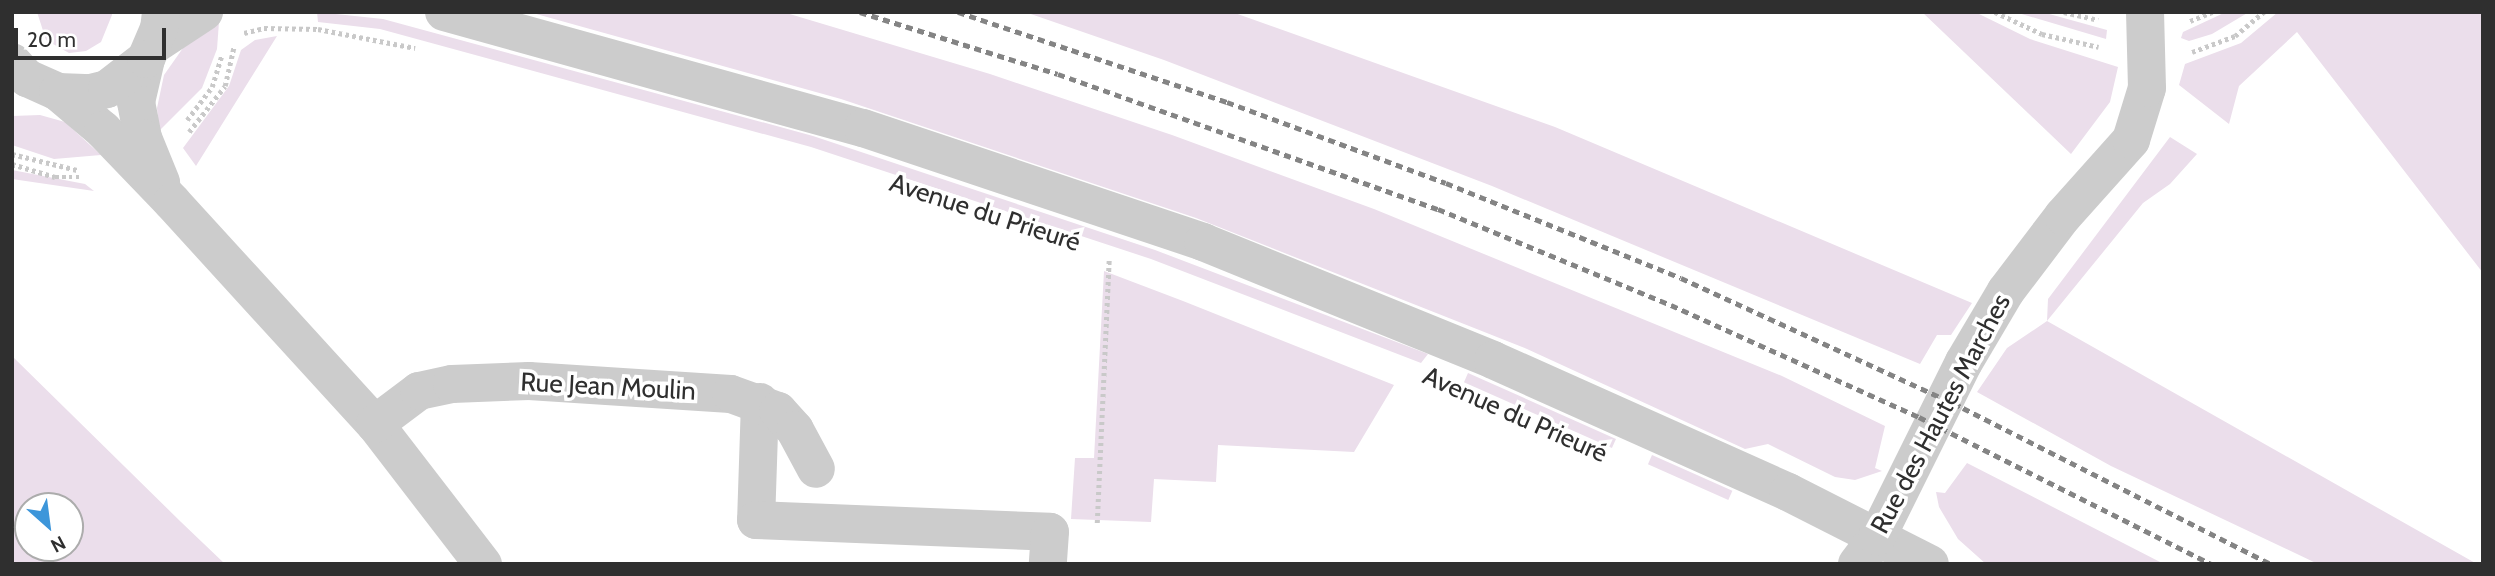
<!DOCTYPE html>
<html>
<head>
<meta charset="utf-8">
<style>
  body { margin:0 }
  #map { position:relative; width:2495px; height:576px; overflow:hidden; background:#fff; font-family:Cabin,sans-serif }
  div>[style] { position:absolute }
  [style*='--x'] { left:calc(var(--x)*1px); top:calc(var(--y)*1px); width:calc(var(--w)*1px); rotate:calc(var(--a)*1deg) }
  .green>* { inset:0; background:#ebdeeb; transform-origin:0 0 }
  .path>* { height:4.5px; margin-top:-2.25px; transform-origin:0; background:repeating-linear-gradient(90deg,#c9c9c9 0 3.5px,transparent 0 7px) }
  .minor>* { height:38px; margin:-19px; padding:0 19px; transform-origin:19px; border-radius:19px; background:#ccc }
  .rail>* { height:5px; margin-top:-2.5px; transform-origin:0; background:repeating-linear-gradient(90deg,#848484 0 7px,transparent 0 12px) }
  span { translate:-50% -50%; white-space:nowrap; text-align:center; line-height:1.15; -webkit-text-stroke:7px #fff; paint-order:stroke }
  .street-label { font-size:26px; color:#2f2f2f }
  .frame { position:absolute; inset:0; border:14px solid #2f2f2f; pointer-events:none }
  .north { position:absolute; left:14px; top:492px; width:70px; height:70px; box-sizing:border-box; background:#fff; border:2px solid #acacac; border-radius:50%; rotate:152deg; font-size:19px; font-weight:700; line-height:28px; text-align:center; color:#2f2f2f }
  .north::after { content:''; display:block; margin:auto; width:24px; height:32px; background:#3d96da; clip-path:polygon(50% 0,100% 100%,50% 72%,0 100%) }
  .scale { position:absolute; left:14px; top:28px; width:152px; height:32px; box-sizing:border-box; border:4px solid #2f2f2f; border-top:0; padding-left:9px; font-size:21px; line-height:24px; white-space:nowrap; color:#2f2f2f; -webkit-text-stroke:5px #fff; paint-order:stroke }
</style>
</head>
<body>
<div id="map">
  <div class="green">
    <i style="clip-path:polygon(37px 12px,112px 12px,112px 15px,101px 42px,86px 51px,69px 53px,46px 40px)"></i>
    <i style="clip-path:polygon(317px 12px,383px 19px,813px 136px,1155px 250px,1428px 354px,1421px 363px,1151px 259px,811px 147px,380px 29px,318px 22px)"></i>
    <i style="clip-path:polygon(529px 12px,783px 12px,990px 74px,1172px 135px,1374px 209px,1782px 376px,1885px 426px,1875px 468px,1882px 471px,1855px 480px,1835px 477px,1768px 444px,1745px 449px,1527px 349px,1196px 218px,841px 99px)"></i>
    <i style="clip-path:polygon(1025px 12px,1232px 12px,1555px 127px,1972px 303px,1951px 335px,1937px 335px,1920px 364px,1492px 186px,1164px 60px)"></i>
    <i style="clip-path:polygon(1922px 12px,1975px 12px,2030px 39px,2118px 67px,2110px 102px,2071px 154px)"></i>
    <i style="clip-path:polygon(2015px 12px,2042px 12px,2107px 30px,2106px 39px)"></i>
    <i style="clip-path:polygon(2226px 12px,2249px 12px,2212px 34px,2189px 41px,2181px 38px,2183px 32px)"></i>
    <i style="clip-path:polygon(2278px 12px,2483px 12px,2483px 273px,2297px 32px,2239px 86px,2229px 124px,2179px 85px,2185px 64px,2241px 43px)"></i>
    <i style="clip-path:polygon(219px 22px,217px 49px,202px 88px,159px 131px,157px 108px,164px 75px,183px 48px)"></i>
    <i style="clip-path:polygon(277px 36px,196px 166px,183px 148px,229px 86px,241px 50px,255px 40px)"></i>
    <i style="clip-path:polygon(40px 115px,65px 122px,101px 155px,54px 159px,12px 145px,12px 116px)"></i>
    <i style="clip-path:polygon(2170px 137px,2197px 154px,2170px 184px,2143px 203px,2047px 321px,2477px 564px,2318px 564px,2111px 466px,1977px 392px,2007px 348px,2047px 321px,2048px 299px)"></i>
    <i style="clip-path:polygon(12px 170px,85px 184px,94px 191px,12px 179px)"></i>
    <i style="clip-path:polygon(1104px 271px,1183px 301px,1394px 385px,1354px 452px,1218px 445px,1216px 482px,1154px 479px,1151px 522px,1071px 519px,1075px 458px,1094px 458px)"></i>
    <i style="clip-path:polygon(evenodd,12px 356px,181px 522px,225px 564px,12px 564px,12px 356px,28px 506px,70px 506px,70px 548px,28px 548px,28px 506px)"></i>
    <i style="left:1468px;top:373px;width:162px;height:10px;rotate:24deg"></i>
    <i style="left:1652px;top:455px;width:88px;height:10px;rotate:24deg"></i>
    <i style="clip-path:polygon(1967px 463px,2164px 564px,1986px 564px,1958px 539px,1939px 507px,1936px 492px,1945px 493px)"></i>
  </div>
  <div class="path">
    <i style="--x:1995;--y:12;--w:52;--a:25.1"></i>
    <i style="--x:2042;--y:34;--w:58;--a:12.8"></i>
    <i style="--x:2064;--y:12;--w:35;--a:13"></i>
    <i style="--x:2190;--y:21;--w:24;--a:-22"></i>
    <i style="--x:244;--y:33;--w:21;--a:-14"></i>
    <i style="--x:264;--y:28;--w:54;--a:1.1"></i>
    <i style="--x:318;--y:29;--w:99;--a:11.1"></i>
    <i style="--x:2192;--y:52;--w:46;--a:-20.4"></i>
    <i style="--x:2235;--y:36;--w:38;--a:-40"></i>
    <i style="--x:187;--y:120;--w:41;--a:-52.9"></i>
    <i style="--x:212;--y:87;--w:34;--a:-73"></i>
    <i style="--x:189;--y:132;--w:58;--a:-52"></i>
    <i style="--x:225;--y:86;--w:41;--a:-77.3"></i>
    <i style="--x:12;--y:154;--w:67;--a:13.8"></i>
    <i style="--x:12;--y:164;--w:45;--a:16.8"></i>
    <i style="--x:55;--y:177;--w:28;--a:0"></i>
    <i style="--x:1097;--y:523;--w:264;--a:-87.4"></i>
  </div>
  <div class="minor">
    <i style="--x:444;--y:12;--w:435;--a:15.5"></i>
    <i style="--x:863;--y:128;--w:359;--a:18.5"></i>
    <i style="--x:1203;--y:242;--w:313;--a:22.1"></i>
    <i style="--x:1493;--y:360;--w:323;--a:24.1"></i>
    <i style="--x:1788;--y:492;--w:159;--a:26.9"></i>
    <i style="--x:154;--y:45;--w:60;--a:-33.4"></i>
    <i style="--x:146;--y:59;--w:44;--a:103.1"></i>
    <i style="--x:136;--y:102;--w:37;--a:79"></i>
    <i style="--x:143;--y:138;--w:48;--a:67.8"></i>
    <i style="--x:12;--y:62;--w:22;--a:47"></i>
    <i style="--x:27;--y:78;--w:34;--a:24"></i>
    <i style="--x:58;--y:92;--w:33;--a:2"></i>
    <i style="--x:91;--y:93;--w:16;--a:-14"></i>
    <i style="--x:107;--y:89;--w:49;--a:-37.6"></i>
    <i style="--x:146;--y:59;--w:33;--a:-67"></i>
    <i style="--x:159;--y:29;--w:17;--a:-83"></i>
    <i style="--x:58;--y:92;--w:59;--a:40.2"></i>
    <i style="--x:103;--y:130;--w:100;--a:46.2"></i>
    <i style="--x:172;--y:202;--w:301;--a:47.6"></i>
    <i style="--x:375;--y:424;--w:177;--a:52.4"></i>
    <i style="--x:760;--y:402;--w:118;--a:91.9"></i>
    <i style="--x:756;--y:520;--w:294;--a:2.3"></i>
    <i style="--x:1050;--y:532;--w:32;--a:94"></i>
    <i style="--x:375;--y:424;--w:55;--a:-36.9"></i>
    <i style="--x:419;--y:391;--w:34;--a:-12"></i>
    <i style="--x:452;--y:384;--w:77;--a:-2.2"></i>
    <i style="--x:529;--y:381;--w:202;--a:3.7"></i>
    <i style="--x:731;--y:394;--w:50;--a:19.9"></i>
    <i style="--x:778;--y:411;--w:25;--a:48"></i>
    <i style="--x:795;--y:430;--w:44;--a:61.7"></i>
    <i style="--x:1857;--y:564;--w:34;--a:-53"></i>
    <i style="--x:1877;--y:537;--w:195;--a:-63.6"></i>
    <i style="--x:1964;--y:362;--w:82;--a:-59.4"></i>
    <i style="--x:2006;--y:291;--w:94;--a:-52.8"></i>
    <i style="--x:2063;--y:216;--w:102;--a:-48.2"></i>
    <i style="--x:2131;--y:140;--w:54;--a:-72.9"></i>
    <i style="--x:2147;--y:88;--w:76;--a:-91.5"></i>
  </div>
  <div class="rail">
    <i style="--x:860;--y:12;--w:207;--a:17.4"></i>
    <i style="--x:1058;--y:74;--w:403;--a:19.6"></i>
    <i style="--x:1438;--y:209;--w:252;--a:22.4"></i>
    <i style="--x:1671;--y:305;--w:272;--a:24.3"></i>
    <i style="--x:1919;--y:417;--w:327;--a:26.7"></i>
    <i style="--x:958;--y:12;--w:284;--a:18.5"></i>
    <i style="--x:1227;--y:102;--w:233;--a:20.3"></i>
    <i style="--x:1446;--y:183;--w:253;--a:22"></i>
    <i style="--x:1681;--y:278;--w:311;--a:24.7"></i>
    <i style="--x:1963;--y:408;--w:345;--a:26.9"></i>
  </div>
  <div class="street-label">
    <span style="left:985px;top:213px;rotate:18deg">Avenue du Prieuré</span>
    <span style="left:608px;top:387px;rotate:3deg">Rue Jean Moulin</span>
    <span style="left:1941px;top:414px;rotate:-62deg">Rue des Hautes Marches</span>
    <span style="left:1515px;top:415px;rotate:24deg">Avenue du Prieuré</span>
  </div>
  <div class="frame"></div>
  <div class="north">N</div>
  <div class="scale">20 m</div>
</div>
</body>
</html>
